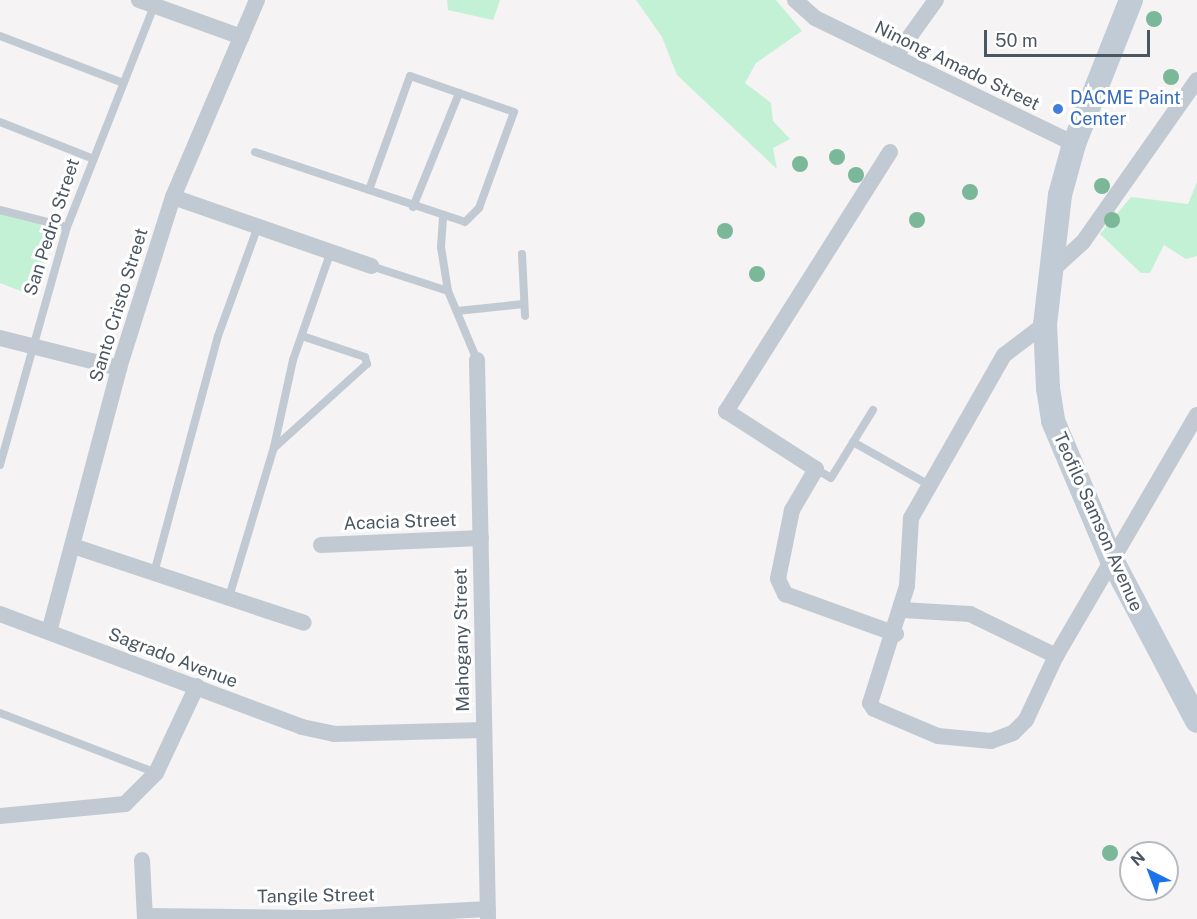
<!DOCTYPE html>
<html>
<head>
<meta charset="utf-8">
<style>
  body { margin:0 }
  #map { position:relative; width:1197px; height:919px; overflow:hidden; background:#f5f3f3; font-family:"Public Sans",sans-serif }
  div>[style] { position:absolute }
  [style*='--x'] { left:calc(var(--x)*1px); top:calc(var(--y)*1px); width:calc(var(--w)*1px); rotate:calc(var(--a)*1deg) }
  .green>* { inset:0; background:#c3f1d5 }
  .service>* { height:8px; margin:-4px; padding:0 4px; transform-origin:4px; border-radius:4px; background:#c1cad2 }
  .minor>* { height:16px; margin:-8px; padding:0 8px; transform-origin:8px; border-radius:8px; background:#c1cad2 }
  .secondary>* { height:24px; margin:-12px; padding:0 12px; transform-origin:12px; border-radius:12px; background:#c1cbd6 }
  .trees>* { width:16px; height:16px; margin:-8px; border-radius:50%; background:#7bb799 }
  .dots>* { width:16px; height:16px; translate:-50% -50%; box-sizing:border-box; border:3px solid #fff; border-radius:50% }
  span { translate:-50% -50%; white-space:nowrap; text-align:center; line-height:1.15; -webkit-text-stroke:6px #fff; paint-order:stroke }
  .street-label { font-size:18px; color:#4a5661 }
  .shop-label { font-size:18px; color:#366cbe }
  .left { translate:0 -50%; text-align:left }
  .north { position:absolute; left:1119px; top:841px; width:60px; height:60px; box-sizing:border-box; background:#fff; border:2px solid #b7bbc0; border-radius:50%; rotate:318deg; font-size:16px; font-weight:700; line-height:24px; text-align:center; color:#4a5661 }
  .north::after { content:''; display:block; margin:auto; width:21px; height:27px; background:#1a73e8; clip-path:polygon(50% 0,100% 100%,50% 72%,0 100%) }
  .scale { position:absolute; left:984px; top:30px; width:166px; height:27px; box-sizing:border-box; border:3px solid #4a5661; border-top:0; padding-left:8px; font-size:18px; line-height:21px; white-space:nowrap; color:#4a5661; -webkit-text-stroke:4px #fff; paint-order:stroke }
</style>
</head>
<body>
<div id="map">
  <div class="green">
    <i style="clip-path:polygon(447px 0,500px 0,493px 20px,448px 10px)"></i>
    <i style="clip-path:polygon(636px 0,776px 0,802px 31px,756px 63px,745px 83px,771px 103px,773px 121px,790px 139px,773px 148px,777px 169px,677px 75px,662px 37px)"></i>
    <i style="clip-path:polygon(1197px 182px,1197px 256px,1186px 259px,1164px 245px,1150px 273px,1141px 273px,1100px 234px,1131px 197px,1188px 204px)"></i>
    <i style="clip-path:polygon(0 208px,56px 229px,31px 295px,0 283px)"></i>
  </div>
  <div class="service">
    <i style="--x:0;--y:36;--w:132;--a:20.9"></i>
    <i style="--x:0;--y:122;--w:98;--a:21.6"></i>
    <i style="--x:255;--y:152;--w:221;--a:18.4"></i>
    <i style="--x:465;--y:222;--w:20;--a:-45"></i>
    <i style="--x:479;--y:208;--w:102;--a:-70"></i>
    <i style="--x:514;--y:112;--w:110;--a:-160.9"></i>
    <i style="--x:410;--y:76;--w:121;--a:109.8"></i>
    <i style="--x:413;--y:207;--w:123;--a:-68"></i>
    <i style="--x:0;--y:210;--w:69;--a:14.2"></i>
    <i style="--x:443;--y:218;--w:29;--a:94"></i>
    <i style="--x:441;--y:247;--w:45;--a:81"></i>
    <i style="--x:448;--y:291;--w:75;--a:67.2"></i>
    <i style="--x:522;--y:254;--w:62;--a:87.2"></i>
    <i style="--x:371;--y:266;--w:81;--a:18"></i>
    <i style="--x:457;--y:311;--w:67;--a:-6"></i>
    <i style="--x:853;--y:442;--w:87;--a:29.5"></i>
    <i style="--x:275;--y:447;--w:124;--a:-42.1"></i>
    <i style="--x:367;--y:364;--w:7;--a:-106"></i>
    <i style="--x:365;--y:357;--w:66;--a:-161.6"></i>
    <i style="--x:0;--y:465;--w:247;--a:-74.3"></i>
    <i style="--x:67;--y:227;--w:238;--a:-68.5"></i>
    <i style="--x:816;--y:469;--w:17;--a:31"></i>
    <i style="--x:831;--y:478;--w:80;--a:-58.3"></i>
    <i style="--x:154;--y:573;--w:245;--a:-74.9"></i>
    <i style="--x:218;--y:336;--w:117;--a:-70"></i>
    <i style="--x:229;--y:597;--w:157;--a:-73.3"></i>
    <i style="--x:274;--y:447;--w:89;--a:-77.7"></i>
    <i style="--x:293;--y:360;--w:115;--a:-70.8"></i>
    <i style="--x:0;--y:713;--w:167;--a:21"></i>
  </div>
  <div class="minor">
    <i style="--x:139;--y:0;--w:109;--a:19.9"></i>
    <i style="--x:795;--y:0;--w:27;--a:42"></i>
    <i style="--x:815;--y:18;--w:288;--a:25.9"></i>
    <i style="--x:895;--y:57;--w:70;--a:-54.3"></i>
    <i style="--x:890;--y:152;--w:307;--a:122.3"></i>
    <i style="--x:726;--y:411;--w:107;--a:32.8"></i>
    <i style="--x:816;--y:469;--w:48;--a:120.3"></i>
    <i style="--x:792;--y:510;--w:70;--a:101.5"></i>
    <i style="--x:778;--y:579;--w:17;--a:65"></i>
    <i style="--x:785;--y:594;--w:118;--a:19.8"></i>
    <i style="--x:173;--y:197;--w:210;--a:19.2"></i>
    <i style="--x:1049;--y:273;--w:46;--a:-42.4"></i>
    <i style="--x:1083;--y:242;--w:198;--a:-54.9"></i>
    <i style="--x:1045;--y:324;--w:51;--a:142.9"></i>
    <i style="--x:1004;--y:355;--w:188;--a:119.7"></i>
    <i style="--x:911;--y:518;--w:68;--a:93.4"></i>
    <i style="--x:907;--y:586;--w:123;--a:107.5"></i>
    <i style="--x:870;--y:703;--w:7;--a:56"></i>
    <i style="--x:874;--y:709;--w:69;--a:22.9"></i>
    <i style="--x:938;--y:736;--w:53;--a:5.4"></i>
    <i style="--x:991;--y:741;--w:23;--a:-20"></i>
    <i style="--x:1013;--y:733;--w:18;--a:-45"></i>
    <i style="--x:1026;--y:720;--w:71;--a:-64.9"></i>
    <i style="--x:1056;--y:656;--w:279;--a:-59.7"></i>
    <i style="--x:0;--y:338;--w:123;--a:14.1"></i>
    <i style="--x:477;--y:360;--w:559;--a:88.87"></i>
    <i style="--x:321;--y:545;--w:160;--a:-2.5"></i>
    <i style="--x:73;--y:546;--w:243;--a:18.4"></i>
    <i style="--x:902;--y:610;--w:68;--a:3.4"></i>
    <i style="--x:970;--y:614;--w:96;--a:26"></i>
    <i style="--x:0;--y:614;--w:322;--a:20.5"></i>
    <i style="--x:302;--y:727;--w:33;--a:12"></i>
    <i style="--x:334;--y:734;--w:149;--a:-1.5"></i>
    <i style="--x:49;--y:632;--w:273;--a:-75.1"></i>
    <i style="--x:119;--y:368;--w:179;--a:-72.5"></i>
    <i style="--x:173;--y:197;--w:214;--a:-66.9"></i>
    <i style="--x:0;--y:816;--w:126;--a:-5.5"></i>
    <i style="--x:125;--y:804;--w:44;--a:-45"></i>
    <i style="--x:156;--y:773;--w:96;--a:-64.8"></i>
    <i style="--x:142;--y:860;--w:59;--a:87.1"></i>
    <i style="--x:145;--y:916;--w:175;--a:0.7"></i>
    <i style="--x:320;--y:918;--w:168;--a:-3.1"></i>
  </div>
  <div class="secondary">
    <i style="--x:1131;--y:0;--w:155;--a:111.6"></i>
    <i style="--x:1074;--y:144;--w:53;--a:105.4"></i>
    <i style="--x:1060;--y:195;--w:130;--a:96.6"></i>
    <i style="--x:1045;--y:324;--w:64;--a:87.3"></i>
    <i style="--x:1048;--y:388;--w:33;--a:81"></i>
    <i style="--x:1053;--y:421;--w:149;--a:67.1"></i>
    <i style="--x:1111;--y:558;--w:184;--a:62.2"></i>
  </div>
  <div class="trees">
    <i style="left:1154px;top:19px"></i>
    <i style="left:1171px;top:77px"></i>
    <i style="left:837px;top:157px"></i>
    <i style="left:800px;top:164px"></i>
    <i style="left:856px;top:175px"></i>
    <i style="left:1102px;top:186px"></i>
    <i style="left:970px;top:192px"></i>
    <i style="left:917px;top:220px"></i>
    <i style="left:1112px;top:220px"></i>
    <i style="left:725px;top:231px"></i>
    <i style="left:757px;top:274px"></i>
    <i style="left:1110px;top:853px"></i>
  </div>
  <div class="dots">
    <i style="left:1058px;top:109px;background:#3f7fe0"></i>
  </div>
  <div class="street-label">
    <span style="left:957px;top:66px;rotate:26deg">Ninong Amado Street</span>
    <span style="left:52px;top:227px;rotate:-72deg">San Pedro Street</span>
    <span style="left:119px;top:305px;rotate:-73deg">Santo Cristo Street</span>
    <span style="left:400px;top:522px;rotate:-2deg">Acacia Street</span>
    <span style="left:1098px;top:522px;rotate:66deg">Teofilo Samson Avenue</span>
    <span style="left:462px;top:640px;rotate:-91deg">Mahogany Street</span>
    <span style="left:173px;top:658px;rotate:21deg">Sagrado Avenue</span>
    <span style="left:316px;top:896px;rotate:-1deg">Tangile Street</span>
  </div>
  <div class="shop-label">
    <span class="left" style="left:1070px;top:109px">DACME Paint<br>Center</span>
  </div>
  <div class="north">N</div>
  <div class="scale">50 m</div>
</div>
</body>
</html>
